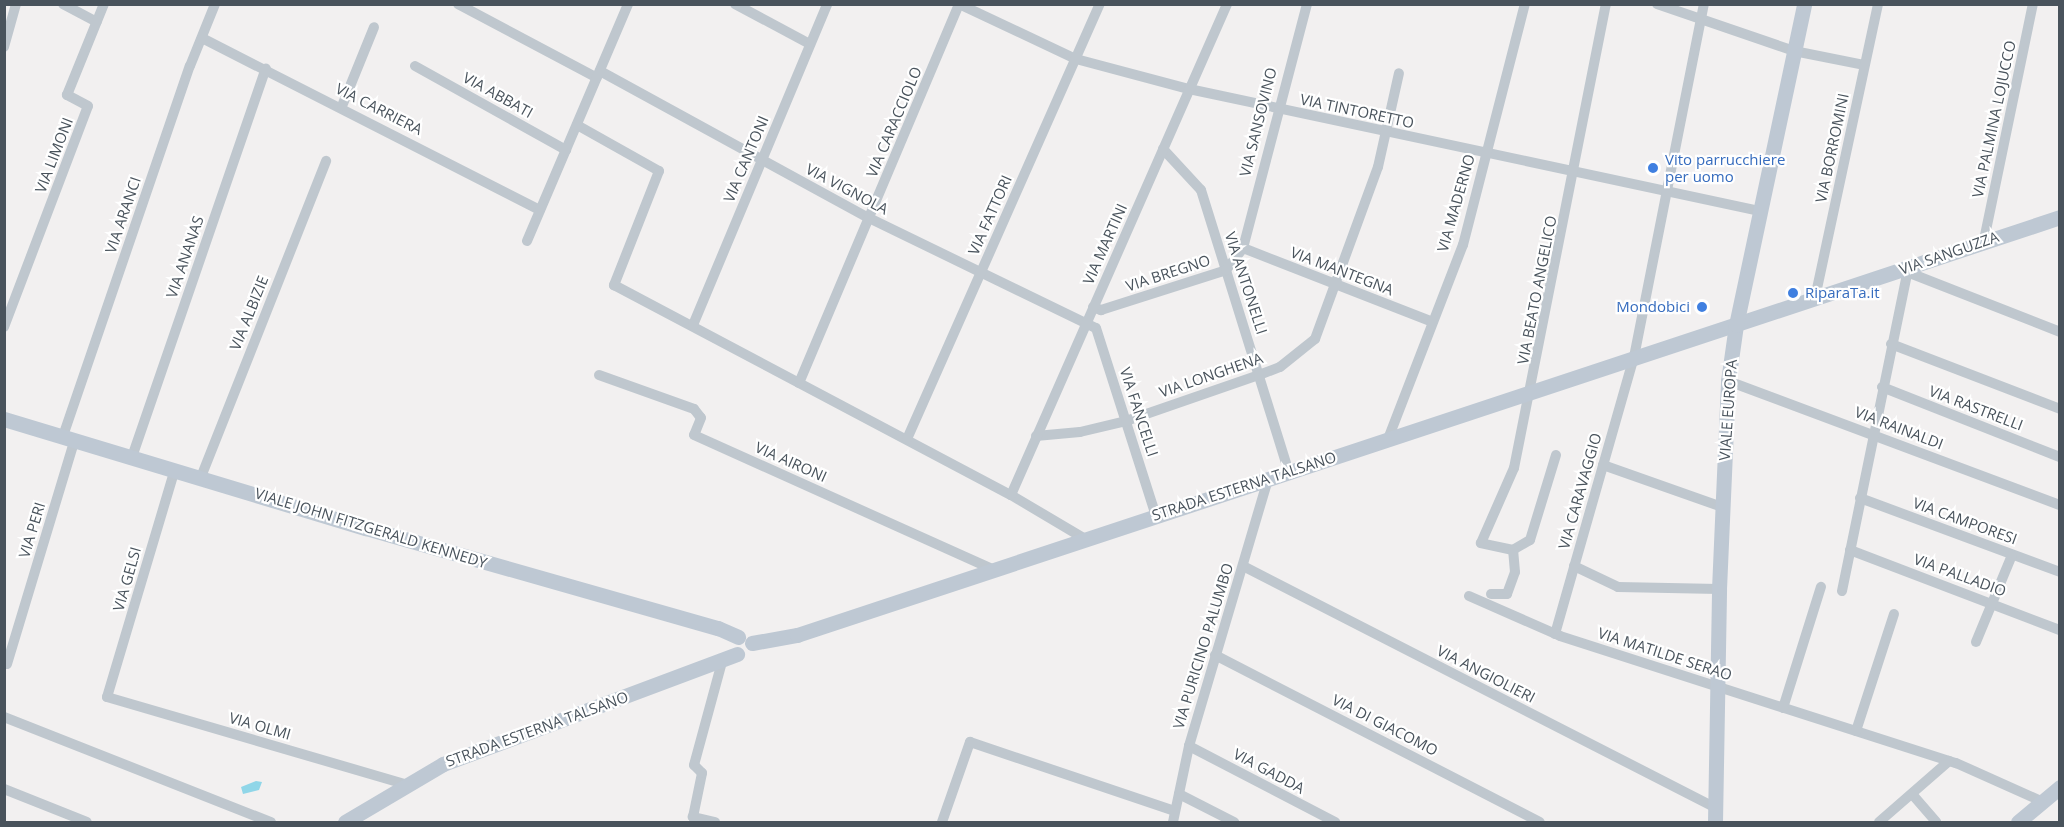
<!DOCTYPE html>
<html>
<head>
<meta charset="utf-8">
<style>
  body { margin:0 }
  #map { position:relative; width:2064px; height:827px; overflow:hidden; background:#f2f0f0; font-family:"Open Sans",sans-serif }
  div>[style] { position:absolute }
  [style*='--x'] { left:calc(var(--x)*1px); top:calc(var(--y)*1px); width:calc(var(--w)*1px); rotate:calc(var(--a)*1deg) }
  .water>* { inset:0; background:#90d6e8 }
  .street>* { height:10px; margin:-5px; padding:0 5px; transform-origin:5px; border-radius:5px; background:#bfc7ce }
  .secondary>* { height:15px; margin:-7.5px; padding:0 7.5px; transform-origin:7.5px; border-radius:7.5px; background:#bec8d3 }
  .dots>* { width:16px; height:16px; translate:-50% -50%; box-sizing:border-box; border:3px solid #fff; border-radius:50% }
  span { translate:-50% -50%; white-space:nowrap; text-align:center; line-height:1.15; -webkit-text-stroke:4.5px #fff; paint-order:stroke }
  .street-label { font-size:15px; color:#49535c }
  .shop-label { font-size:15px; color:#366cbe }
  .left { translate:0 -50%; text-align:left }
  .right { translate:-100% -50%; text-align:right }
  .frame { position:absolute; inset:0; border:6px solid #49535c; pointer-events:none }
</style>
</head>
<body>
<div id="map">
  <div class="water">
    <i style="clip-path:polygon(256px 781px,262px 782px,259px 790px,243px 794px,241px 787px)"></i>
  </div>
  <div class="street">
    <i style="--x:63;--y:4;--w:38;--a:28"></i>
    <i style="--x:458;--y:4;--w:157;--a:28"></i>
    <i style="--x:735;--y:4;--w:85;--a:28.1"></i>
    <i style="--x:959;--y:4;--w:129;--a:25.2"></i>
    <i style="--x:1076;--y:59;--w:117;--a:14.9"></i>
    <i style="--x:1189;--y:89;--w:584;--a:12.06"></i>
    <i style="--x:1657;--y:4;--w:145;--a:18.9"></i>
    <i style="--x:1794;--y:51;--w:71;--a:11.3"></i>
    <i style="--x:202;--y:38;--w:379;--a:27"></i>
    <i style="--x:4;--y:47;--w:45;--a:-74.4"></i>
    <i style="--x:415;--y:66;--w:173;--a:29.1"></i>
    <i style="--x:600;--y:71;--w:307;--a:28.7"></i>
    <i style="--x:869;--y:218;--w:252;--a:25.9"></i>
    <i style="--x:1096;--y:328;--w:197;--a:72.3"></i>
    <i style="--x:342;--y:106;--w:85;--a:-67.9"></i>
    <i style="--x:577;--y:125;--w:94;--a:29.3"></i>
    <i style="--x:659;--y:171;--w:123;--a:111.5"></i>
    <i style="--x:614;--y:285;--w:449;--a:27.9"></i>
    <i style="--x:1011;--y:495;--w:86;--a:30.7"></i>
    <i style="--x:1163;--y:149;--w:56;--a:47.2"></i>
    <i style="--x:1201;--y:190;--w:295;--a:72.7"></i>
    <i style="--x:1984;--y:240;--w:241;--a:-78.3"></i>
    <i style="--x:527;--y:241;--w:258;--a:-66.9"></i>
    <i style="--x:1243;--y:248;--w:201;--a:21.3"></i>
    <i style="--x:1902;--y:270;--w:170;--a:21.4"></i>
    <i style="--x:1815;--y:298;--w:301;--a:-77.9"></i>
    <i style="--x:1093;--y:307;--w:9;--a:21"></i>
    <i style="--x:1101;--y:310;--w:131;--a:-17.7"></i>
    <i style="--x:1226;--y:270;--w:28;--a:-52"></i>
    <i style="--x:1243;--y:248;--w:252;--a:-75.3"></i>
    <i style="--x:693;--y:325;--w:348;--a:-67.3"></i>
    <i style="--x:4;--y:327;--w:236;--a:-69.2"></i>
    <i style="--x:88;--y:106;--w:24;--a:-152"></i>
    <i style="--x:67;--y:95;--w:98;--a:-67.9"></i>
    <i style="--x:1891;--y:344;--w:181;--a:21"></i>
    <i style="--x:599;--y:375;--w:101;--a:19.7"></i>
    <i style="--x:694;--y:409;--w:11;--a:52"></i>
    <i style="--x:701;--y:418;--w:18;--a:112"></i>
    <i style="--x:694;--y:435;--w:329;--a:24.2"></i>
    <i style="--x:1728;--y:381;--w:354;--a:20.5"></i>
    <i style="--x:799;--y:383;--w:411;--a:-67.1"></i>
    <i style="--x:1882;--y:387;--w:191;--a:21.5"></i>
    <i style="--x:63;--y:436;--w:391;--a:-71.1"></i>
    <i style="--x:190;--y:66;--w:67;--a:-68"></i>
    <i style="--x:1036;--y:436;--w:44;--a:-5.2"></i>
    <i style="--x:1080;--y:432;--w:47;--a:-13.4"></i>
    <i style="--x:1126;--y:421;--w:141;--a:-19.1"></i>
    <i style="--x:1259;--y:375;--w:22;--a:-21"></i>
    <i style="--x:1280;--y:367;--w:45;--a:-38.7"></i>
    <i style="--x:1315;--y:339;--w:183;--a:-69.9"></i>
    <i style="--x:1378;--y:167;--w:96;--a:-77.4"></i>
    <i style="--x:907;--y:439;--w:476;--a:-66.1"></i>
    <i style="--x:1388;--y:439;--w:208;--a:-68.9"></i>
    <i style="--x:1463;--y:245;--w:249;--a:-75.6"></i>
    <i style="--x:1556;--y:455;--w:89;--a:107"></i>
    <i style="--x:1530;--y:540;--w:20;--a:150"></i>
    <i style="--x:1513;--y:550;--w:33;--a:-168"></i>
    <i style="--x:1481;--y:543;--w:82;--a:-66.3"></i>
    <i style="--x:1514;--y:468;--w:473;--a:-78.8"></i>
    <i style="--x:132;--y:457;--w:411;--a:-71"></i>
    <i style="--x:1603;--y:465;--w:126;--a:19.4"></i>
    <i style="--x:175;--y:469;--w:238;--a:106.6"></i>
    <i style="--x:107;--y:697;--w:310;--a:16.3"></i>
    <i style="--x:201;--y:477;--w:340;--a:-68.4"></i>
    <i style="--x:1011;--y:495;--w:536;--a:-66.25"></i>
    <i style="--x:1860;--y:498;--w:213;--a:20.3"></i>
    <i style="--x:1850;--y:550;--w:225;--a:20.9"></i>
    <i style="--x:1243;--y:566;--w:531;--a:27.1"></i>
    <i style="--x:1574;--y:566;--w:49;--a:25.5"></i>
    <i style="--x:1618;--y:587;--w:101;--a:1.1"></i>
    <i style="--x:1842;--y:591;--w:324;--a:-78.4"></i>
    <i style="--x:1491;--y:594;--w:16;--a:0"></i>
    <i style="--x:1507;--y:594;--w:23;--a:-70"></i>
    <i style="--x:1515;--y:572;--w:22;--a:-95"></i>
    <i style="--x:1469;--y:596;--w:99;--a:23.7"></i>
    <i style="--x:1560;--y:636;--w:416;--a:17.8"></i>
    <i style="--x:1956;--y:763;--w:95;--a:24.1"></i>
    <i style="--x:1555;--y:634;--w:288;--a:-74.1"></i>
    <i style="--x:1634;--y:357;--w:360;--a:-78.8"></i>
    <i style="--x:1976;--y:642;--w:94;--a:-67.5"></i>
    <i style="--x:1215;--y:655;--w:365;--a:27.2"></i>
    <i style="--x:7;--y:664;--w:235;--a:-73.2"></i>
    <i style="--x:1783;--y:708;--w:127;--a:-72.6"></i>
    <i style="--x:4;--y:717;--w:287;--a:21.5"></i>
    <i style="--x:1856;--y:731;--w:123;--a:-72"></i>
    <i style="--x:1189;--y:746;--w:165;--a:27.5"></i>
    <i style="--x:4;--y:789;--w:89;--a:21.7"></i>
    <i style="--x:1179;--y:794;--w:62;--a:27"></i>
    <i style="--x:1912;--y:794;--w:37;--a:49"></i>
    <i style="--x:715;--y:822;--w:23;--a:-167"></i>
    <i style="--x:693;--y:817;--w:45;--a:-78.4"></i>
    <i style="--x:702;--y:773;--w:11;--a:-135"></i>
    <i style="--x:694;--y:765;--w:107;--a:-74.8"></i>
    <i style="--x:942;--y:822;--w:85;--a:-70.7"></i>
    <i style="--x:970;--y:742;--w:216;--a:18.6"></i>
    <i style="--x:1173;--y:822;--w:78;--a:-78.1"></i>
    <i style="--x:1189;--y:746;--w:278;--a:-73.5"></i>
    <i style="--x:1879;--y:822;--w:93;--a:-41.1"></i>
  </div>
  <div class="secondary">
    <i style="--x:4;--y:419;--w:378;--a:16.8"></i>
    <i style="--x:366;--y:528;--w:366;--a:15.9"></i>
    <i style="--x:718;--y:628;--w:22;--a:24"></i>
    <i style="--x:752;--y:643;--w:46;--a:-10.1"></i>
    <i style="--x:797;--y:635;--w:1330;--a:-18.31"></i>
    <i style="--x:345;--y:822;--w:114;--a:-30.6"></i>
    <i style="--x:443;--y:764;--w:314;--a:-20.5"></i>
    <i style="--x:1715;--y:822;--w:233;--a:-89"></i>
    <i style="--x:1719;--y:589;--w:208;--a:-87.5"></i>
    <i style="--x:1728;--y:381;--w:57;--a:-81.9"></i>
    <i style="--x:1736;--y:325;--w:328;--a:-78"></i>
    <i style="--x:2018;--y:822;--w:55;--a:-39.8"></i>
  </div>
  <div class="dots">
    <i style="left:1653px;top:168px;background:#3f7fe0"></i>
    <i style="left:1793px;top:293px;background:#3f7fe0"></i>
    <i style="left:1702px;top:307px;background:#3f7fe0"></i>
  </div>
  <div class="street-label">
    <span style="left:498px;top:95px;rotate:29deg">VIA ABBATI</span>
    <span style="left:379px;top:109px;rotate:27deg">VIA CARRIERA</span>
    <span style="left:1357px;top:111px;rotate:12deg">VIA TINTORETTO</span>
    <span style="left:1994px;top:119px;rotate:-78deg">VIA PALMINA LOJUCCO</span>
    <span style="left:894px;top:122px;rotate:-67deg">VIA CARACCIOLO</span>
    <span style="left:1258px;top:122px;rotate:-76deg">VIA SANSOVINO</span>
    <span style="left:1832px;top:148px;rotate:-78deg">VIA BORROMINI</span>
    <span style="left:54px;top:155px;rotate:-69deg">VIA LIMONI</span>
    <span style="left:746px;top:159px;rotate:-67deg">VIA CANTONI</span>
    <span style="left:847px;top:189px;rotate:28deg">VIA VIGNOLA</span>
    <span style="left:1456px;top:203px;rotate:-74deg">VIA MADERNO</span>
    <span style="left:123px;top:215px;rotate:-71deg">VIA ARANCI</span>
    <span style="left:990px;top:215px;rotate:-66deg">VIA FATTORI</span>
    <span style="left:1105px;top:244px;rotate:-66deg">VIA MARTINI</span>
    <span style="left:1949px;top:253px;rotate:-19deg">VIA SANGUZZA</span>
    <span style="left:185px;top:257px;rotate:-71deg">VIA ANANAS</span>
    <span style="left:1342px;top:271px;rotate:21deg">VIA MANTEGNA</span>
    <span style="left:1168px;top:273px;rotate:-18deg">VIA BREGNO</span>
    <span style="left:1246px;top:283px;rotate:72deg">VIA ANTONELLI</span>
    <span style="left:1537px;top:290px;rotate:-79deg">VIA BEATO ANGELICO</span>
    <span style="left:249px;top:313px;rotate:-68deg">VIA ALBIZIE</span>
    <span style="left:1211px;top:375px;rotate:-19deg">VIA LONGHENA</span>
    <span style="left:1976px;top:408px;rotate:21deg">VIA RASTRELLI</span>
    <span style="left:1728px;top:410px;rotate:-86deg">VIALE EUROPA</span>
    <span style="left:1139px;top:412px;rotate:72deg">VIA FANCELLI</span>
    <span style="left:1899px;top:428px;rotate:21deg">VIA RAINALDI</span>
    <span style="left:791px;top:462px;rotate:24deg">VIA AIRONI</span>
    <span style="left:1244px;top:486px;rotate:-18deg">STRADA ESTERNA TALSANO</span>
    <span style="left:1580px;top:491px;rotate:-74deg">VIA CARAVAGGIO</span>
    <span style="left:1965px;top:521px;rotate:20deg">VIA CAMPORESI</span>
    <span style="left:371px;top:528px;rotate:17deg">VIALE JOHN FITZGERALD KENNEDY</span>
    <span style="left:32px;top:530px;rotate:-73deg">VIA PERI</span>
    <span style="left:1960px;top:575px;rotate:20deg">VIA PALLADIO</span>
    <span style="left:127px;top:579px;rotate:-74deg">VIA GELSI</span>
    <span style="left:1203px;top:646px;rotate:-73deg">VIA PURICINO PALUMBO</span>
    <span style="left:1665px;top:654px;rotate:18deg">VIA MATILDE SERAO</span>
    <span style="left:1486px;top:674px;rotate:27deg">VIA ANGIOLIERI</span>
    <span style="left:1385px;top:725px;rotate:27deg">VIA DI GIACOMO</span>
    <span style="left:260px;top:726px;rotate:16deg">VIA OLMI</span>
    <span style="left:537px;top:729px;rotate:-20deg">STRADA ESTERNA TALSANO</span>
    <span style="left:1269px;top:771px;rotate:28deg">VIA GADDA</span>
  </div>
  <div class="shop-label">
    <span class="left" style="left:1665px;top:168px">Vito parrucchiere<br>per uomo</span>
    <span class="left" style="left:1805px;top:293px">RiparaTa.it</span>
    <span class="right" style="left:1690px;top:307px">Mondobici</span>
  </div>
  <div class="frame"></div>
</div>
</body>
</html>
